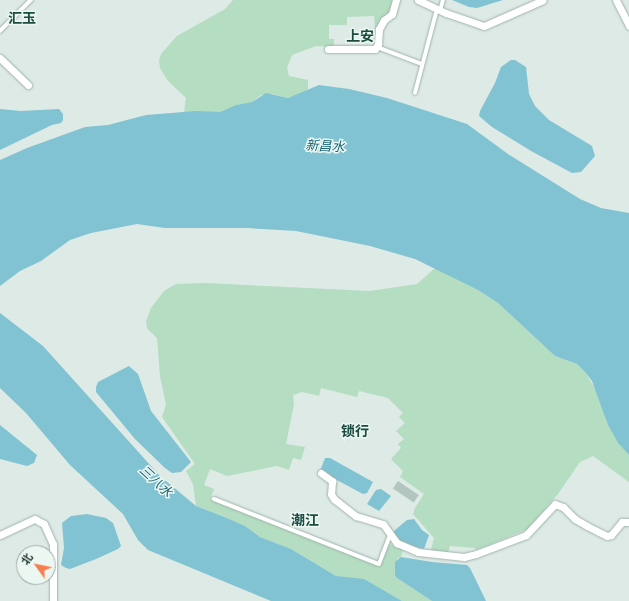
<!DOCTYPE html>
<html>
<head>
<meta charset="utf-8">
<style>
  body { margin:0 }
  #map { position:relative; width:629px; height:601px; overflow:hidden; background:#ddeae5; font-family:"Noto Sans","Noto Sans SC",sans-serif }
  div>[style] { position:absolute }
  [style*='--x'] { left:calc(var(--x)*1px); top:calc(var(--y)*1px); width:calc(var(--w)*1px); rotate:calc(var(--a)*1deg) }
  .green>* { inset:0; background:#b4ddc1 }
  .water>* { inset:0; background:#81c3d2 }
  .building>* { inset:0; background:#b2c5be; transform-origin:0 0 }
  .roads { filter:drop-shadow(0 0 1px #a0b2ac) drop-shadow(0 0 1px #a0b2ac) }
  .service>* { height:3.5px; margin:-1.75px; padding:0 1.75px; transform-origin:1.75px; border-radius:1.75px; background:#fff }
  .minor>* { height:7px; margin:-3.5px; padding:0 3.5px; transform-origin:3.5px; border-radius:3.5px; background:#fff }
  span { translate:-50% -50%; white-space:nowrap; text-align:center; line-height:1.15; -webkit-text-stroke:3px #edf7f2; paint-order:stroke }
  .water-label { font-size:13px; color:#176377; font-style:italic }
  .quarter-label { font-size:14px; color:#1a4c42; font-weight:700 }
  .north { position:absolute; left:16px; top:545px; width:40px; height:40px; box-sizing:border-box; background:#edf7f2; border:1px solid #9aaba6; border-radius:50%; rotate:303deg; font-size:11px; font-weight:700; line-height:16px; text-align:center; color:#1e3a33 }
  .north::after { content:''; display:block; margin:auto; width:14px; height:18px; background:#f87d4d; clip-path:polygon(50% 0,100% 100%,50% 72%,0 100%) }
</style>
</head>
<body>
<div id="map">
  <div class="green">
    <i style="clip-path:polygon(233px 0,393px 0,390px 12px,375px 28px,374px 16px,347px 17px,347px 25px,329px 25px,329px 39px,334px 39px,334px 47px,316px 46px,292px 55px,287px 68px,289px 76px,308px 80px,308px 89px,299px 95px,288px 98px,272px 94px,261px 95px,252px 102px,236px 105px,220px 112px,184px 112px,186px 98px,168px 81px,160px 68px,159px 61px,161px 54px,177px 36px,225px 9px)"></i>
    <i style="clip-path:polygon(435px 268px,478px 290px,498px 303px,555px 356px,577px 364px,585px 372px,597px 392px,608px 425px,618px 443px,629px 455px,629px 482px,593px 456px,580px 462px,558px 494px,528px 529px,476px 550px,475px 548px,450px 546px,448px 553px,431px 550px,434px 538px,413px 514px,415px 508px,424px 494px,400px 477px,403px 471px,391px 459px,401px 448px,398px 444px,404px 439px,396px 431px,405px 423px,399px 417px,403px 413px,388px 398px,359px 391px,357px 397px,321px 388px,319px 396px,302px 392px,293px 395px,294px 404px,286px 444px,305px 447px,301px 460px,293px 458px,289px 470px,277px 466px,227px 476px,210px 469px,204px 485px,214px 489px,210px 499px,379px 566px,388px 543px,403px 550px,401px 557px,397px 559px,397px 578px,432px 601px,402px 601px,364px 580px,336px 576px,291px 549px,260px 537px,245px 526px,227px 518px,196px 506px,193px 484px,186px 471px,195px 464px,162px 417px,166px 405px,160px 376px,157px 338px,147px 328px,146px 321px,151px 308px,164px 291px,176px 284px,204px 283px,370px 291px,417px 284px)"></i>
  </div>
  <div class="water">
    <i style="clip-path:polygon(452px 0,503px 0,477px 8px,469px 7px)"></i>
    <i style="clip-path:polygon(511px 60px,515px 60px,526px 67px,529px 94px,535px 106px,549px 120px,592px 146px,595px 156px,581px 172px,572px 173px,531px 151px,492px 127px,479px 116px,480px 111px,495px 83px,501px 67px)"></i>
    <i style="clip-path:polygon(319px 85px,349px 89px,387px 98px,467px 124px,508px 154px,580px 199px,601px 208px,629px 213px,629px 455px,618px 443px,608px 425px,592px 381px,585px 372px,577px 364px,555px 356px,498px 303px,478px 290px,415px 259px,370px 246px,296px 231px,248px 228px,165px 228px,137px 224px,91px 233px,70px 240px,41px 261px,20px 271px,0 286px,0 160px,27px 148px,85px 127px,108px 125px,146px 115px,196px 111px,220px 112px,236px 105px,252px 102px,266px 93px,288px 98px)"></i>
    <i style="clip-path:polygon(0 109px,21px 111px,59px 109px,63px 114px,63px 120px,61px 123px,52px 125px,0 150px)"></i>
    <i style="clip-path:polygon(0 313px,43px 346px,160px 476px,196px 506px,227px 518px,245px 526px,260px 537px,291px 549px,336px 576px,364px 579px,402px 601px,271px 601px,148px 550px,138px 540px,123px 514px,70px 465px,26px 413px,0 388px)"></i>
    <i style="clip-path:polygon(129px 366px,138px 374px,151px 411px,191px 462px,181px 472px,172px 473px,165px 468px,135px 439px,96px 392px,96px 387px,98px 382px)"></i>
    <i style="clip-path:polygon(0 425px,37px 455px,34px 463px,27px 466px,0 459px)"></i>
    <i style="clip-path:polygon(325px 458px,330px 458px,373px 482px,367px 493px,363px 494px,320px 471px)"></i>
    <i style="clip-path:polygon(381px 489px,391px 496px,379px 511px,367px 504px,376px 490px)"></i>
    <i style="clip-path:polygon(87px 514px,106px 518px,113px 523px,121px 546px,118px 549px,96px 559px,70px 569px,66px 568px,61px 565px,64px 548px,62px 523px,71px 516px)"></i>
    <i style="clip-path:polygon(414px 519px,422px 530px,429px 535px,424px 549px,401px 543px,393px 533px,395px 530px,407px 520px)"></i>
    <i style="clip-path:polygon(401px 557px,432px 562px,467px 565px,470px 568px,486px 601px,432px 601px,397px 578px,395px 575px,395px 562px)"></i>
  </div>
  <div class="building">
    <i style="left:398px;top:481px;width:25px;height:9px;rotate:34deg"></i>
  </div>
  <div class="roads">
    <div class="service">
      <i style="--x:440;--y:11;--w:11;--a:-75"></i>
      <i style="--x:0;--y:31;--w:44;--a:-45"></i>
      <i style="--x:377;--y:47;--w:48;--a:20.7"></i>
      <i style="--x:415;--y:93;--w:87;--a:-75.3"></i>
      <i style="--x:214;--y:499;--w:177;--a:21.5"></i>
      <i style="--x:379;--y:564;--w:31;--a:-69"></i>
    </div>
    <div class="minor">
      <i style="--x:418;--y:0;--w:31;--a:25"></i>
      <i style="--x:446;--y:13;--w:40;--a:18.9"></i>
      <i style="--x:484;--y:26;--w:64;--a:-23.8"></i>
      <i style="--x:616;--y:0;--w:29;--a:63"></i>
      <i style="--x:328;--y:49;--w:47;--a:0"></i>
      <i style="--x:375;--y:49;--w:6;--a:-59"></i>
      <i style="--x:378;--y:44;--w:15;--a:-86"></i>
      <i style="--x:379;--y:29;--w:10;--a:-61"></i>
      <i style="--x:384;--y:20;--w:10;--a:-37"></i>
      <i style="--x:392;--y:14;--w:15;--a:-74"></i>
      <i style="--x:0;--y:58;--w:39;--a:44"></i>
      <i style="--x:321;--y:473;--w:14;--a:36"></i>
      <i style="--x:332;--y:481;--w:13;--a:94"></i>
      <i style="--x:331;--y:494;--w:6;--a:59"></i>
      <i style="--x:334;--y:499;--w:28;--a:38"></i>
      <i style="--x:356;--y:516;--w:28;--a:17"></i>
      <i style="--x:383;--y:524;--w:24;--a:54"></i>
      <i style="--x:397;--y:543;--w:23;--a:23"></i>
      <i style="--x:418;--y:552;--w:46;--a:6.2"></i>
      <i style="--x:464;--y:557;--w:12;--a:-14"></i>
      <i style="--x:476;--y:554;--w:53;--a:-20.8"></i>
      <i style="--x:526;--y:535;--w:42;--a:-46.9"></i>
      <i style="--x:555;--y:504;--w:9;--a:21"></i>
      <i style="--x:563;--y:507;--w:17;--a:45"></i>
      <i style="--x:575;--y:519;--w:14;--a:30"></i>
      <i style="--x:587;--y:526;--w:22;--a:27"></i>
      <i style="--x:607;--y:536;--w:4;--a:-14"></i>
      <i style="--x:611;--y:535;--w:17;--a:-50"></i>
      <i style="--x:622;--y:522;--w:7;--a:0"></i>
      <i style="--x:0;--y:535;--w:38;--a:-25"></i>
      <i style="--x:35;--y:519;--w:10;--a:29"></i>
      <i style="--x:44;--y:524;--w:22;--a:66"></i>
      <i style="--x:53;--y:544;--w:57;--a:90"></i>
    </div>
  </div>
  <div class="water-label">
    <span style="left:325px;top:146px;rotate:3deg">新昌水</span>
    <span style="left:156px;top:481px;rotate:43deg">三八水</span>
  </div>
  <div class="quarter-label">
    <span style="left:22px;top:18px">汇玉</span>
    <span style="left:360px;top:36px">上安</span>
    <span style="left:355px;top:431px">锁行</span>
    <span style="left:305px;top:520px">潮江</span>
  </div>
  <div class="north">北</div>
</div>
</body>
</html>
